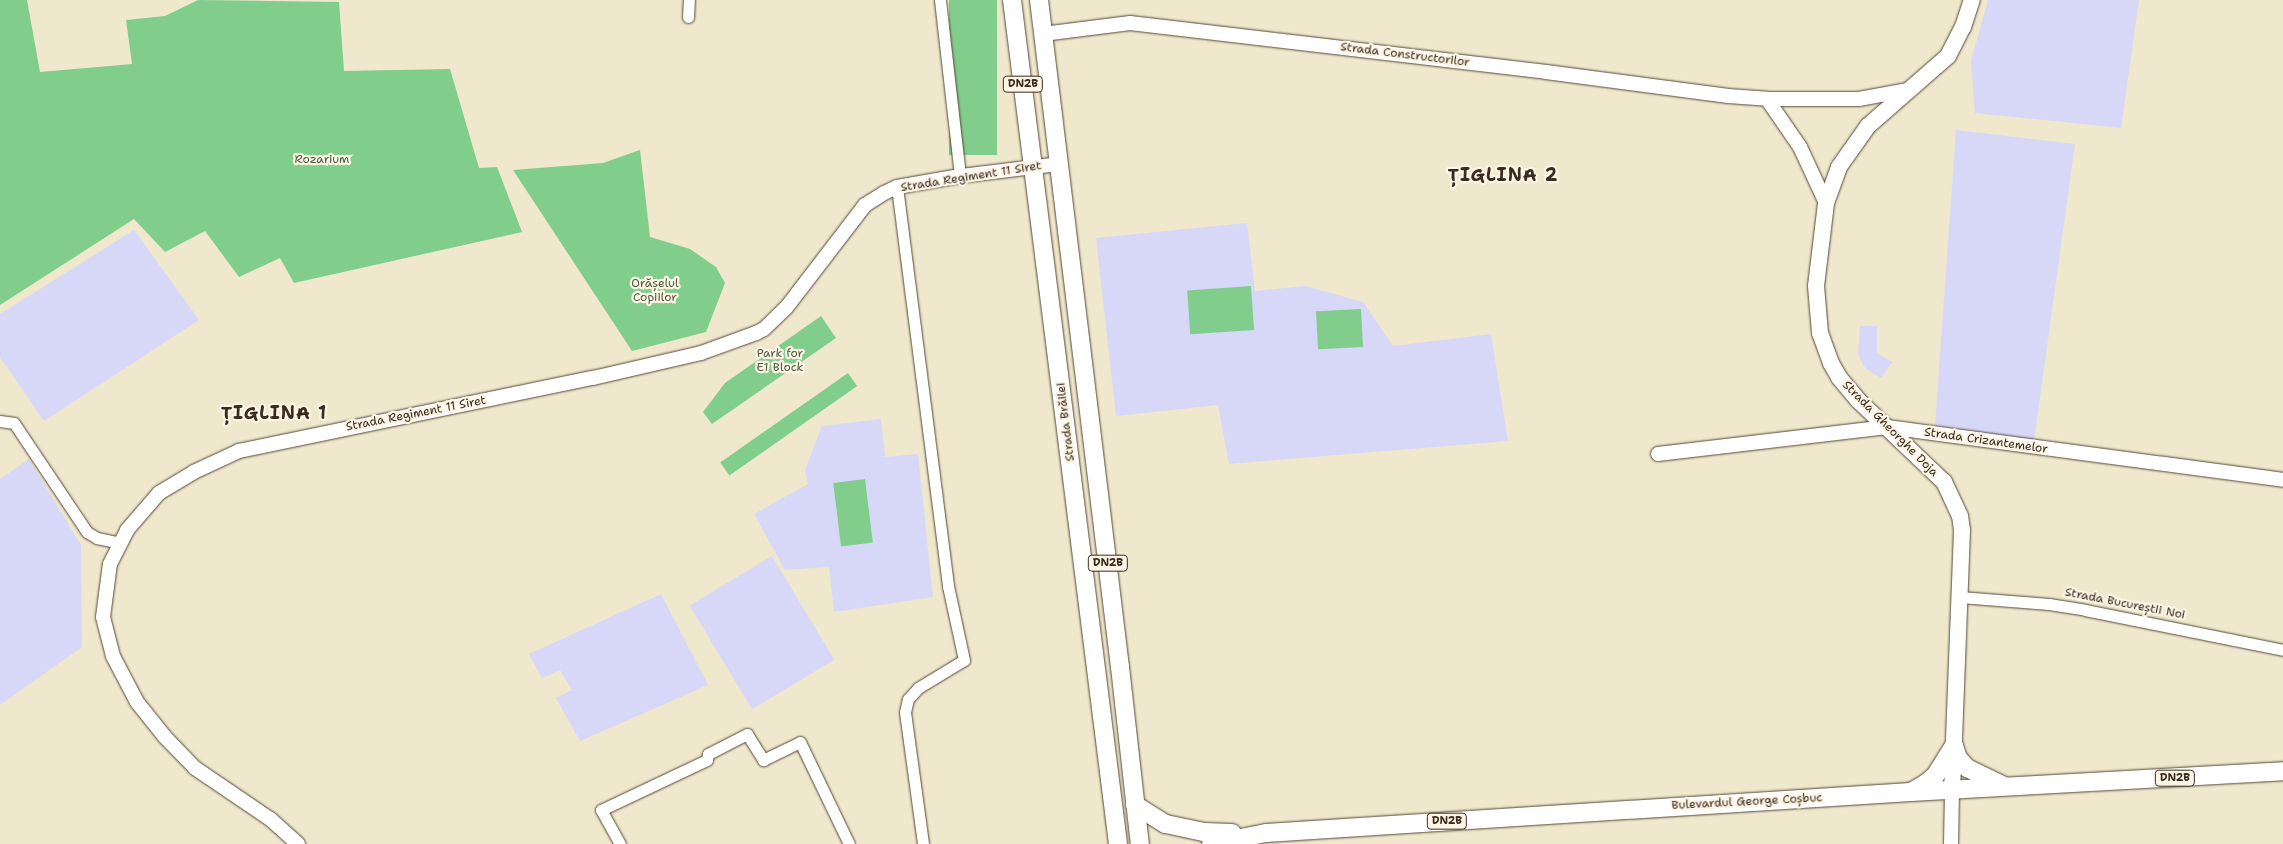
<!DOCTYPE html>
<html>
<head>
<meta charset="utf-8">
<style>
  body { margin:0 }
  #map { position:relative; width:2283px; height:844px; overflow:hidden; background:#efe8cc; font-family:"Shantell Sans",sans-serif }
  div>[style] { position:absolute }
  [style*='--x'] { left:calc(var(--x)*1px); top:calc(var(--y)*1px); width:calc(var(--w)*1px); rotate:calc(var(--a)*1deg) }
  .built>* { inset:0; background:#d7d7f8; transform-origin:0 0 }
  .green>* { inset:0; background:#80cd8c; transform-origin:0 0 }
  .roads { filter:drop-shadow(0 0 1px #564638) drop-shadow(0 0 1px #564638) }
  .minor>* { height:11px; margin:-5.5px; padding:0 5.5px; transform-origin:5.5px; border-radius:5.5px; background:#fff }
  .tertiary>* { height:14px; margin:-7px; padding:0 7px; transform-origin:7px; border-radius:7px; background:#fff }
  .secondary>* { height:16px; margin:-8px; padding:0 8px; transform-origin:8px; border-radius:8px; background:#fff }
  .primary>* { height:18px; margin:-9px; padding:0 9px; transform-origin:9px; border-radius:9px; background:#fff }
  span { translate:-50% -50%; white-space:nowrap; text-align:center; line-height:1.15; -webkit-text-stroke:4.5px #fcf5e5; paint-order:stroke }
  .shield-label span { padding:1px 4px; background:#fcf5e5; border:1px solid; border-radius:4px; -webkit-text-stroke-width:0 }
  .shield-label { font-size:11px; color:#3b2a1e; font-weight:700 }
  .street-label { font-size:12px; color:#3b2a1e }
  .park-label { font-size:12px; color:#505b3f }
  .district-label { font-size:18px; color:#3b2a1e; font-weight:700; letter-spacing:1px }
</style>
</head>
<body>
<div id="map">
  <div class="built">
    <i style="clip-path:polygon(1988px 0,2139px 0,2121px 128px,1975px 113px,1971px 61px)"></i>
    <i style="clip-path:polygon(1956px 130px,2075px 144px,2034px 441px,1935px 425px)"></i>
    <i style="clip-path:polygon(1247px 223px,1255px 291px,1306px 286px,1363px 302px,1393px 346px,1491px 334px,1508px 441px,1229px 464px,1218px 405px,1116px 416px,1096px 238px)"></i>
    <i style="clip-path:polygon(134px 230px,199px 320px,44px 421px,0 357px,0 314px)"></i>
    <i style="clip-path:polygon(1860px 326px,1877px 326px,1877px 353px,1892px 362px,1881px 378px,1866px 369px,1861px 361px,1858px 353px)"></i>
    <i style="clip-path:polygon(881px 419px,885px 457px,918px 454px,933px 597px,834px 612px,829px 567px,785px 570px,754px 514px,808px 484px,805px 470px,822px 426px)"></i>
    <i style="clip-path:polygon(29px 459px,81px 545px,82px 647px,0 705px,0 479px)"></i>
    <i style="left:772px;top:556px;width:121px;height:96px;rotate:59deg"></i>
    <i style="clip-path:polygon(661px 594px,708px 685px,580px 741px,556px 698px,572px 690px,560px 670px,542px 678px,529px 654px)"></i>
  </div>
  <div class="green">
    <i style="clip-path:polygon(0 0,27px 0,40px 72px,132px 64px,126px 20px,165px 16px,198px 0,339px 2px,344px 71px,450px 69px,479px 168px,497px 167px,522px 232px,294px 283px,280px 258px,239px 277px,205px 231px,165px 252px,134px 219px,0 305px)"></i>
    <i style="left:949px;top:0;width:48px;height:155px"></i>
    <i style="clip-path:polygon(640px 150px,650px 237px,690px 249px,716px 267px,725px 283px,706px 332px,632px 351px,513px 170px,603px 163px)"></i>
    <i style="left:1251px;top:286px;width:44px;height:64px;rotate:86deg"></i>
    <i style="left:1361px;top:309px;width:38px;height:45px;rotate:87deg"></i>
    <i style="clip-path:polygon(821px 316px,836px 338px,712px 424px,703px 412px,725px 383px)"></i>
    <i style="left:848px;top:373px;width:16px;height:156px;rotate:55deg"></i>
    <i style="left:865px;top:479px;width:64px;height:32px;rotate:83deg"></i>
  </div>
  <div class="roads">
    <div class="minor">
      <i style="--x:940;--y:0;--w:177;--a:83.5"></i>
      <i style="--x:688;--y:17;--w:17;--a:-87"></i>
      <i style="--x:897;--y:187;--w:402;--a:82.7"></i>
      <i style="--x:948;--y:586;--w:76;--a:77.8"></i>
      <i style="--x:964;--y:660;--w:54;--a:148.7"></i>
      <i style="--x:918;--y:688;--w:15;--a:132"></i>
      <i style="--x:908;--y:699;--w:13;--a:103"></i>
      <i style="--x:905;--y:712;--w:133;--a:82.2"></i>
      <i style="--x:0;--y:421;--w:14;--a:8"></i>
      <i style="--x:14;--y:423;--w:131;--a:56.2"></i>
      <i style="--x:87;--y:532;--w:12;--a:31"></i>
      <i style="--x:97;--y:538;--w:24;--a:12"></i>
      <i style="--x:1960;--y:597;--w:89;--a:4.5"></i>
      <i style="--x:2049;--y:604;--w:36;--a:9"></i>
      <i style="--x:2085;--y:610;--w:202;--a:11.4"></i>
      <i style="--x:620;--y:844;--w:39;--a:-119"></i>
      <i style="--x:601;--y:810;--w:117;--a:-25.3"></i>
      <i style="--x:707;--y:760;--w:6;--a:-81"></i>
      <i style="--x:708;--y:754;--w:44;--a:-27.1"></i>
      <i style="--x:747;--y:734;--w:31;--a:58"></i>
      <i style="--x:763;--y:760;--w:41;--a:-25.9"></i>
      <i style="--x:800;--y:742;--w:113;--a:64.3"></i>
    </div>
    <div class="tertiary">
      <i style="--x:1043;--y:34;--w:88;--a:-7.2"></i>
      <i style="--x:1130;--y:23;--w:419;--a:6.7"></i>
      <i style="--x:1546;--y:72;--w:184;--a:7.5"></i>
      <i style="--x:1728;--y:96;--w:39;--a:4"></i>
      <i style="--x:1767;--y:99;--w:92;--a:0"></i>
      <i style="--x:1859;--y:99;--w:50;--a:-10.4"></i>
      <i style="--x:1767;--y:99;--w:58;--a:55.5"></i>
      <i style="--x:1800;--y:147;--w:62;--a:65.1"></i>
      <i style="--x:1658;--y:454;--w:231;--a:-6.7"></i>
      <i style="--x:1887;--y:427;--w:400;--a:7.6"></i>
      <i style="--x:298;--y:844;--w:38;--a:-138"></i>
      <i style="--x:270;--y:819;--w:91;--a:-145.8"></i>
      <i style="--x:195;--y:768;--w:43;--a:-134.1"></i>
      <i style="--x:165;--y:737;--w:45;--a:-128.7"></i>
      <i style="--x:137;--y:702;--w:52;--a:-117.6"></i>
      <i style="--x:113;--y:656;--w:40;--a:-104.4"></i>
      <i style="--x:103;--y:617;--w:53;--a:-82.5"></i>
      <i style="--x:110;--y:564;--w:38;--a:-63"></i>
      <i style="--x:127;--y:530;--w:49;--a:-49.1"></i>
      <i style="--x:159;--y:493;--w:41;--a:-31"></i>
      <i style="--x:194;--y:472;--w:50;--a:-25"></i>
      <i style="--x:239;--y:451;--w:361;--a:-11.7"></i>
      <i style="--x:593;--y:378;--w:111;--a:-13"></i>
      <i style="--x:701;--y:353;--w:59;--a:-20"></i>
      <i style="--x:756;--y:333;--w:9;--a:-27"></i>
      <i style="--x:764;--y:329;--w:30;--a:-44"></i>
      <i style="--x:786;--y:308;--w:130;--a:-52.5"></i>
      <i style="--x:865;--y:205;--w:22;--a:-32"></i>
      <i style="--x:884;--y:193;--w:14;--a:-25"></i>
      <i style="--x:897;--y:187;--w:64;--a:-9.9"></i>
      <i style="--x:960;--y:176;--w:100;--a:-6.9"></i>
      <i style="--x:1951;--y:844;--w:53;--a:-88.9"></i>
    </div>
    <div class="secondary">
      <i style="--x:1952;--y:791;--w:261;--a:-87.8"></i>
      <i style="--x:1962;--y:530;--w:14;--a:-98"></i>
      <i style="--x:1960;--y:516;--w:38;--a:-115"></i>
      <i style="--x:1944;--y:482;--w:119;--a:-136.4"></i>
      <i style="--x:1858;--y:400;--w:30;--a:-130"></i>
      <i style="--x:1839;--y:377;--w:16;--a:-120"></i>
      <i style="--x:1831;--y:363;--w:32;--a:-110"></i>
      <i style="--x:1820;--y:333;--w:47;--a:-94.9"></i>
      <i style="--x:1816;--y:286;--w:84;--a:-83.1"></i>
      <i style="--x:1826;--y:203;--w:38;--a:-70"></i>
      <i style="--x:1839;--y:167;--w:50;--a:-54.7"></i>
      <i style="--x:1868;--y:126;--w:106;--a:-41.2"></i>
      <i style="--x:1948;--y:56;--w:33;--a:-63"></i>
      <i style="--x:1963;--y:27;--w:28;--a:-72"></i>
    </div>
    <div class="primary">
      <i style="--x:1012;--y:0;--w:851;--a:82.84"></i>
      <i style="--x:1039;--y:0;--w:672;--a:83.08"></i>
      <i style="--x:1120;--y:667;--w:178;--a:83.6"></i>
      <i style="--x:1954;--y:746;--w:13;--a:72"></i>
      <i style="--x:1958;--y:758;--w:13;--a:48"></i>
      <i style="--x:1967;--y:768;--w:41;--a:25.9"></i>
      <i style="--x:1911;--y:792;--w:16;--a:-30"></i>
      <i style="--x:1925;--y:784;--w:13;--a:-39"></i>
      <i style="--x:1935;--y:776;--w:36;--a:-58"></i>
      <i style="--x:1135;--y:805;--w:36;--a:32"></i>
      <i style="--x:1166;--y:824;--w:39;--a:12"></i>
      <i style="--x:1204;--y:832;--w:28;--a:2"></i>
      <i style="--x:1211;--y:844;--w:56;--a:-11.3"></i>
      <i style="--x:1266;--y:833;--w:646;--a:-3.64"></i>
      <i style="--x:1911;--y:792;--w:373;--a:-3.2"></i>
    </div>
  </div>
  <div class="shield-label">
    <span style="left:1023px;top:84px">DN2B</span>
    <span style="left:1108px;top:563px">DN2B</span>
    <span style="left:2175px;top:778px">DN2B</span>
    <span style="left:1447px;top:821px">DN2B</span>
  </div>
  <div class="street-label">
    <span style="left:1405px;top:55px;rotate:7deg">Strada Constructorilor</span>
    <span style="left:971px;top:177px;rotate:-9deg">Strada Regiment 11 Siret</span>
    <span style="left:416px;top:414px;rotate:-11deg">Strada Regiment 11 Siret</span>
    <span style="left:1066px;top:422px;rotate:-97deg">Strada Brăilei</span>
    <span style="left:1890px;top:429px;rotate:45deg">Strada Gheorghe Doja</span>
    <span style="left:1986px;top:441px;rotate:8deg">Strada Crizantemelor</span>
    <span style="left:2125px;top:604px;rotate:11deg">Strada Bucureștii Noi</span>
    <span style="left:1747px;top:802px;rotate:-3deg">Bulevardul George Coșbuc</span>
  </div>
  <div class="park-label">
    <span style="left:322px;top:160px">Rozarium</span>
    <span style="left:655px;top:291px">Orășelul<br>Copiilor</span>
    <span style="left:780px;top:361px">Park for<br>E1 Block</span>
  </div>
  <div class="district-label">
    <span style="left:1503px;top:175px">ȚIGLINA 2</span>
    <span style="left:274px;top:413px">ȚIGLINA 1</span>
  </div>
</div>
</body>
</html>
